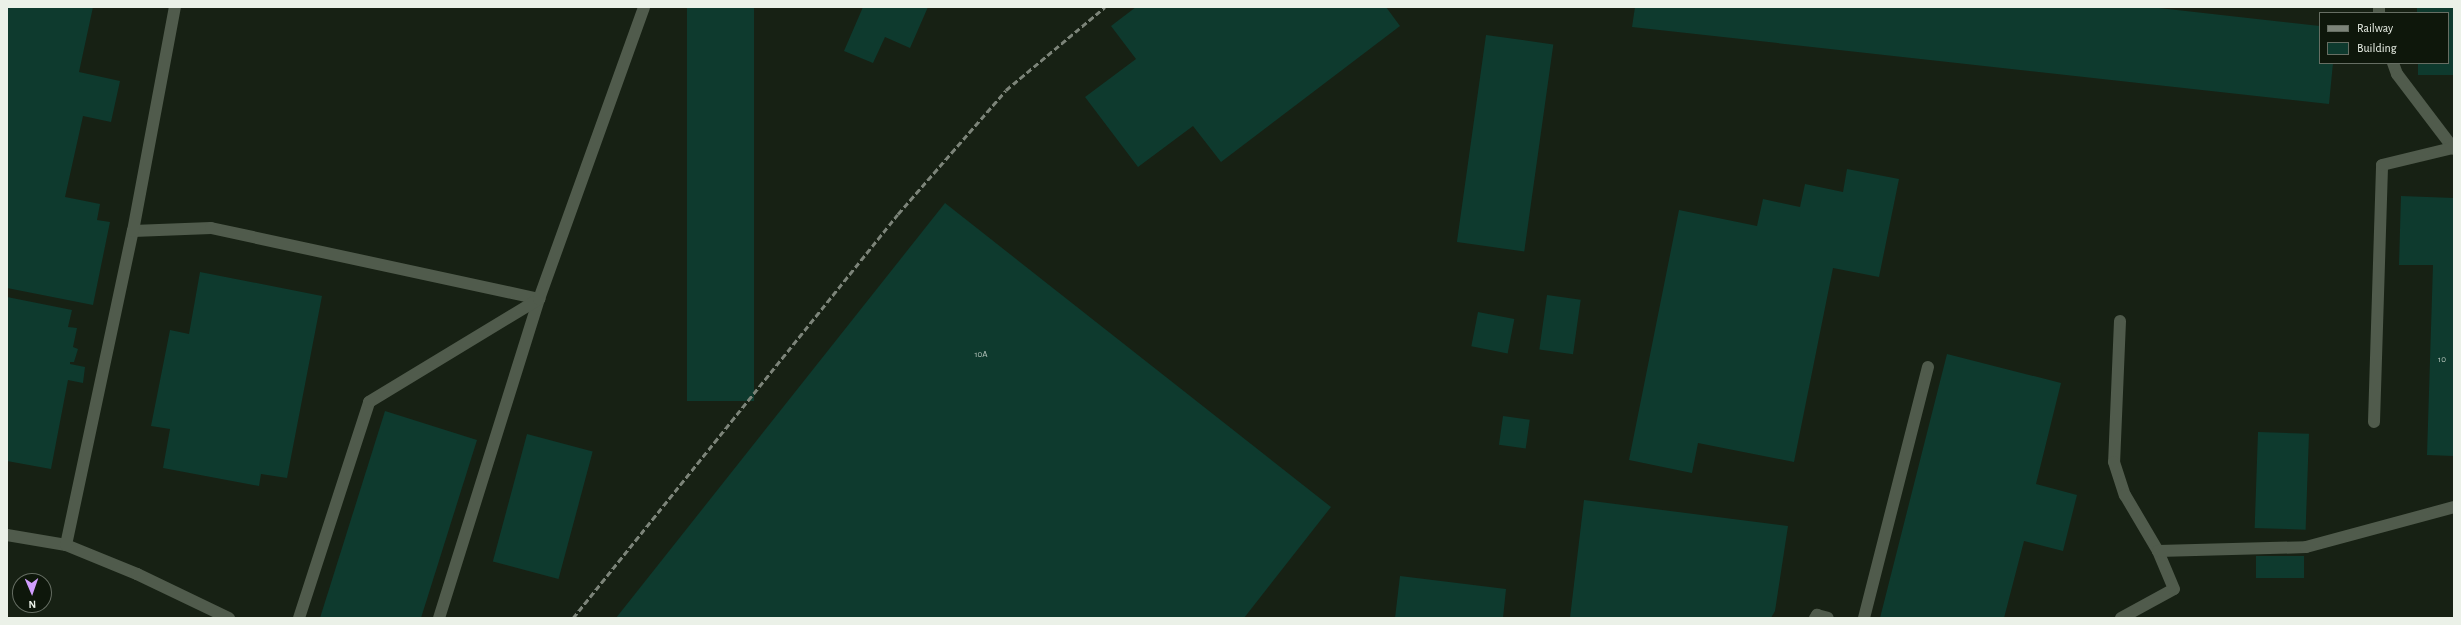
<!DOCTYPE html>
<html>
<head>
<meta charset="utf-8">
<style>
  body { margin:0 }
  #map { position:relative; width:2461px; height:625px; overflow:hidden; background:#172114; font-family:"Alegreya Sans",sans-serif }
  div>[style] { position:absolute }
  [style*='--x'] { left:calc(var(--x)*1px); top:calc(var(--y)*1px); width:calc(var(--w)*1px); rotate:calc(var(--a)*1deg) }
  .building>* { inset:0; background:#0e3a2e; transform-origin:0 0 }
  .lane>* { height:12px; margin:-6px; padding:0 6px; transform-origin:6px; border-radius:6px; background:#505b4c }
  .rail>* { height:3px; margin-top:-1.5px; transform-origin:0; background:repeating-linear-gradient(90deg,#7c8479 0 6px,transparent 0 9px) }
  span { translate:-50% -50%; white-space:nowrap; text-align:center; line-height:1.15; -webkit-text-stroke:3.5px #0e170b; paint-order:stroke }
  .number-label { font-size:9px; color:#b4c3ba }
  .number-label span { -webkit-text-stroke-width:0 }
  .frame { position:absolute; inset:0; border:8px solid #ebf1e8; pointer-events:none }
  .legend { position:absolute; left:2319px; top:12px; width:130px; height:52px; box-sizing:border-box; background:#0e170b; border:1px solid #666e63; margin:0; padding:5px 7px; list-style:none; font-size:12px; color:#ebf1e8 }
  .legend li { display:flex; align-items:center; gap:8px; height:20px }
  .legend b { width:20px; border:1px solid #666e63 }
  .north { position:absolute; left:12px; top:573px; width:40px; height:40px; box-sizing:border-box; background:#0e170b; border:1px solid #666e63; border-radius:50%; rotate:178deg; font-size:11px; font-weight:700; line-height:16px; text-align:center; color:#ebf1e8 }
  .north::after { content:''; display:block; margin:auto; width:14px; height:18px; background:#d19dfe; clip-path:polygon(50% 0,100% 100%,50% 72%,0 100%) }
</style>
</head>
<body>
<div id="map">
  <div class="building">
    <i style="clip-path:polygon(7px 7px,93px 7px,79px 72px,120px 81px,111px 122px,83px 116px,65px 197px,100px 204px,97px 220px,110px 222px,93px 305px,7px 288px)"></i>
    <i style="left:687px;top:7px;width:67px;height:394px"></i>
    <i style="clip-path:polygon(863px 7px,928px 7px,910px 48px,885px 37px,873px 63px,844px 51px)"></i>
    <i style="clip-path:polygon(1136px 7px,1386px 7px,1400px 26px,1221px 162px,1193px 126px,1138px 167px,1085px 97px,1136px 59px,1111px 26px)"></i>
    <i style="clip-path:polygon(1635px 7px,2150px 7px,2320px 26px,2320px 63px,2333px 63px,2329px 104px,1632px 27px)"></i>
    <i style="clip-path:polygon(2417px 7px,2454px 7px,2454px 75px,2418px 75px,2418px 63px,2448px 63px,2448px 13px,2417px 13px)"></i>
    <i style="left:1486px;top:35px;width:68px;height:209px;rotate:8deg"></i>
    <i style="clip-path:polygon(1847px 169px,1899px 179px,1879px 277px,1833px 268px,1794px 462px,1698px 443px,1692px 473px,1629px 460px,1679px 210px,1757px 226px,1763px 199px,1800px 207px,1805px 184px,1843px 192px)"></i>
    <i style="clip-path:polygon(2401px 196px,2454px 198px,2454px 456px,2427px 455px,2433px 265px,2399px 265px)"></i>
    <i style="clip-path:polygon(945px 203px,1331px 507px,1244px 618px,616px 618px)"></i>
    <i style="clip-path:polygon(200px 272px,322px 296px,287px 478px,261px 474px,259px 486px,163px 468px,170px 429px,151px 426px,170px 330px,189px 334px)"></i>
    <i style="left:1547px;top:295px;width:34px;height:55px;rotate:8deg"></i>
    <i style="clip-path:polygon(7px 297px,72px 310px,68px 327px,77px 328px,73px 347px,78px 349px,74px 362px,70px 362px,70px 364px,85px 367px,83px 383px,68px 380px,51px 469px,7px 461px)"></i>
    <i style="left:1478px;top:312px;width:37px;height:35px;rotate:11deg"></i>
    <i style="clip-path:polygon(1947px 354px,2061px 383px,2036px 484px,2077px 495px,2063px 551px,2024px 541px,2004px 618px,1880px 618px)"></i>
    <i style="clip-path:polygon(385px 411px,477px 440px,421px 618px,320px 618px)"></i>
    <i style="left:1503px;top:416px;width:27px;height:29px;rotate:8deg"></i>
    <i style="left:2258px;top:432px;width:51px;height:96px;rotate:2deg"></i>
    <i style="left:527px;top:434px;width:68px;height:132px;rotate:15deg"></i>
    <i style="clip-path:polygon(1584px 500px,1788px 526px,1775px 611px,1771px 618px,1570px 618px)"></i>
    <i style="left:2304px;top:556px;width:22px;height:48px;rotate:90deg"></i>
    <i style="clip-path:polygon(1400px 576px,1506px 589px,1503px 618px,1395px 618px)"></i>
  </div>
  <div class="lane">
    <i style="--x:2379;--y:13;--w:6;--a:-90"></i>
    <i style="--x:2393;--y:63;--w:12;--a:70"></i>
    <i style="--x:2397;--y:74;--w:94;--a:52.8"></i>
    <i style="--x:133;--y:231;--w:78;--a:-2.2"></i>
    <i style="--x:211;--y:228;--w:336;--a:12.2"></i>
    <i style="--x:539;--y:299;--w:334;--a:107.4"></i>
    <i style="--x:2120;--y:321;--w:141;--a:92.4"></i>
    <i style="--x:2114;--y:462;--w:35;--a:72"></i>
    <i style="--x:2125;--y:495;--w:65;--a:59.5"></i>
    <i style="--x:2374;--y:422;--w:257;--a:-88.2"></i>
    <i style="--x:2382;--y:165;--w:73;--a:-13.5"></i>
    <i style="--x:7;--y:535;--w:60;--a:9.6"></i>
    <i style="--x:66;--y:545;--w:77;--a:22.2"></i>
    <i style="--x:137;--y:574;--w:102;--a:25.6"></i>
    <i style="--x:66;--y:545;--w:321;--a:-78"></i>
    <i style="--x:133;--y:231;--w:228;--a:-79.4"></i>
    <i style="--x:299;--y:618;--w:227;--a:-72"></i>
    <i style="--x:369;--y:402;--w:199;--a:-31.2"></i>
    <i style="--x:539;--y:299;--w:310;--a:-70.2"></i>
    <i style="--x:1815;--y:618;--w:4;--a:-56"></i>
    <i style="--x:1817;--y:615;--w:11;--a:15"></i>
    <i style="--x:1864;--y:618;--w:259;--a:-75.7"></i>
    <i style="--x:2121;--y:618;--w:60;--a:-28.7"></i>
    <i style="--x:2174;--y:589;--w:41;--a:-112.8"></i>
    <i style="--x:2158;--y:551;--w:148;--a:-1.5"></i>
    <i style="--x:2306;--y:547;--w:153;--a:-15.1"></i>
  </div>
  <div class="rail">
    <i style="--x:573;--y:618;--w:518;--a:-51.18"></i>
    <i style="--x:898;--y:214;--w:164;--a:-48.9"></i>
    <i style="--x:1006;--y:90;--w:129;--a:-40"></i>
  </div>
  <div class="number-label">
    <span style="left:981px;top:355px">10А</span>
    <span style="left:2442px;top:360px">10</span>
  </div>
  <div class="frame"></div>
  <ul class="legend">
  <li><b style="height:5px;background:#7c8479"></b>Railway</li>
  <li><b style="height:11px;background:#0e3a2e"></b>Building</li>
  </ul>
  <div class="north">N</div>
</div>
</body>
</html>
